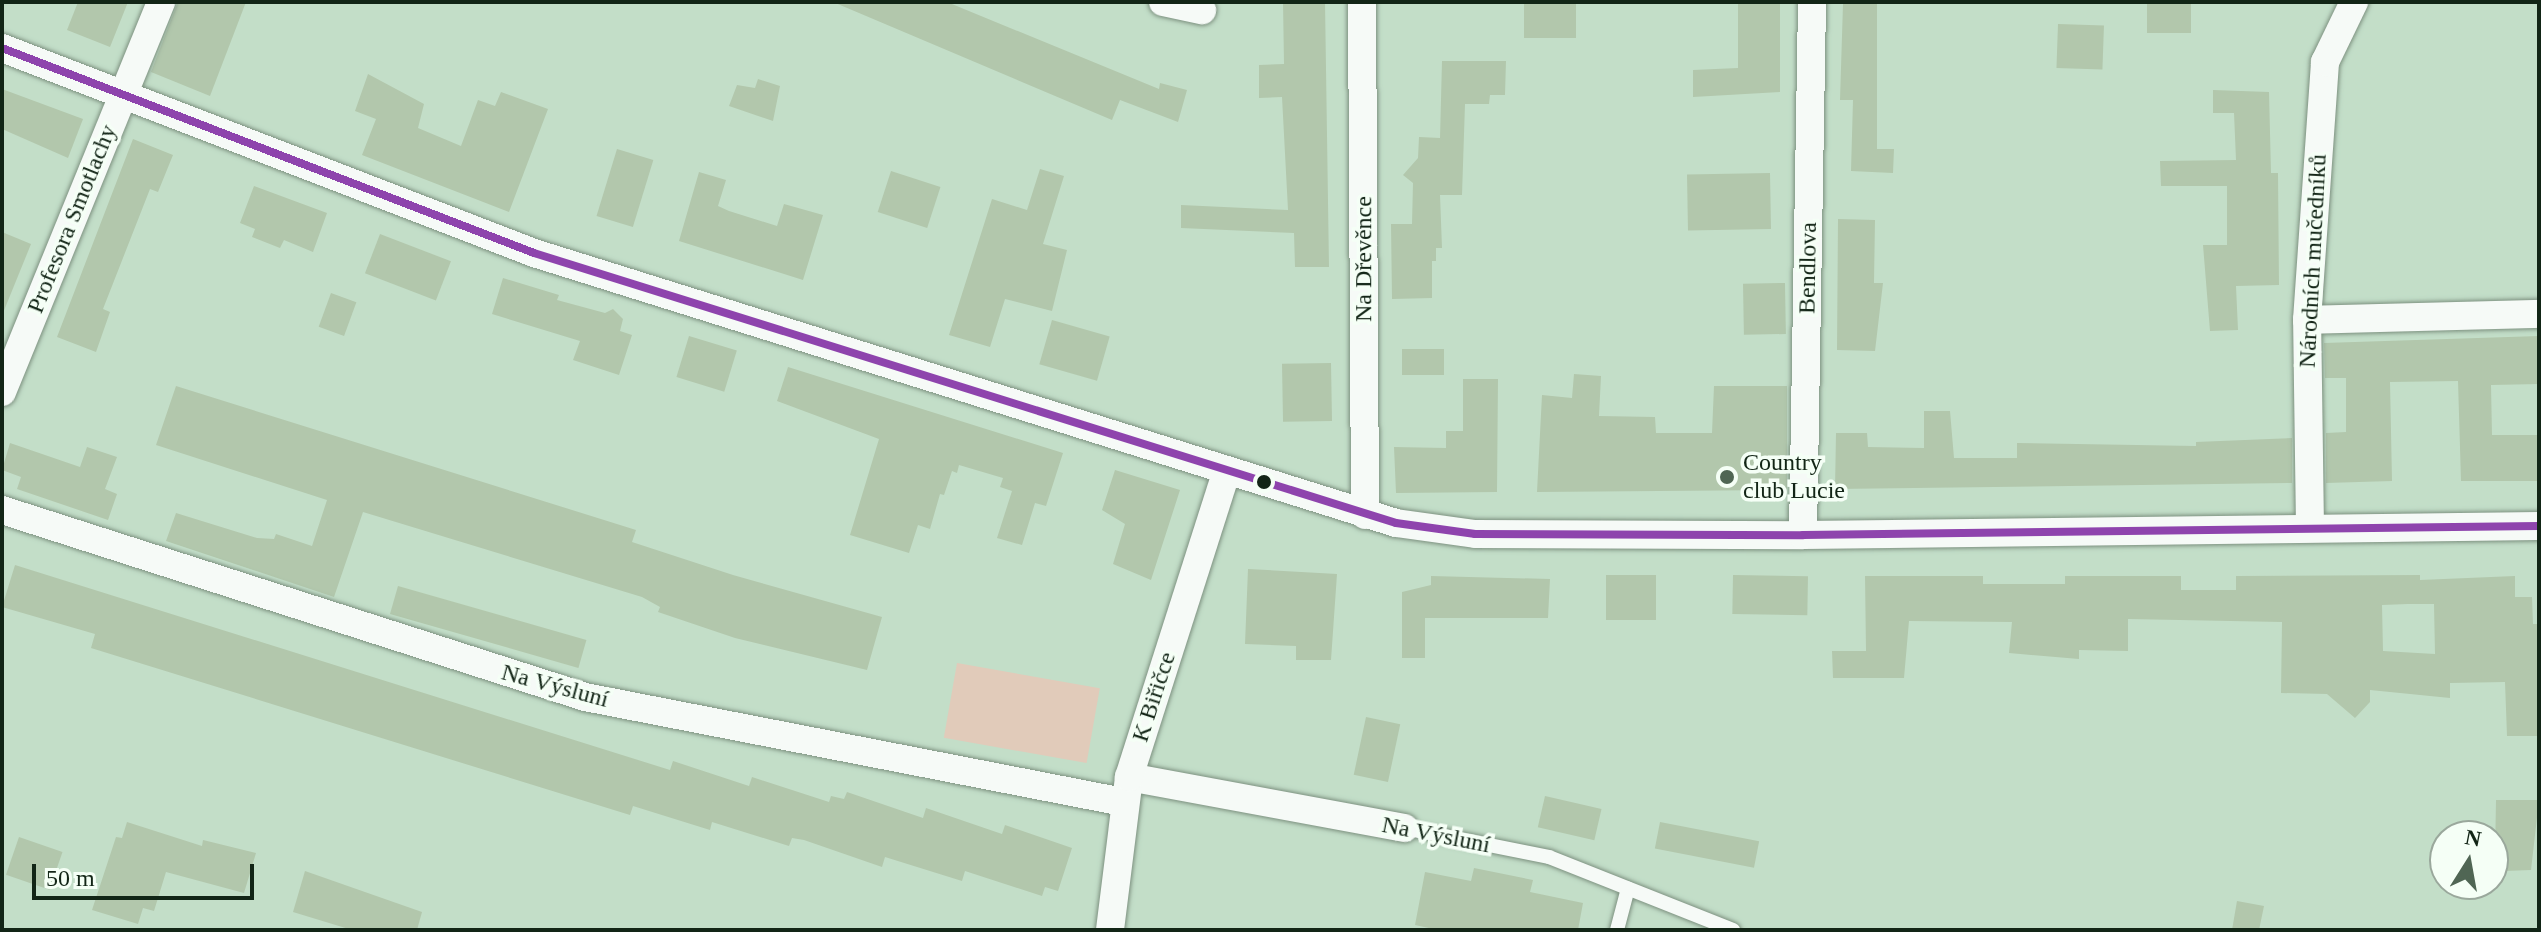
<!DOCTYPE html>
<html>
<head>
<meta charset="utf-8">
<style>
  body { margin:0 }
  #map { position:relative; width:2541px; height:932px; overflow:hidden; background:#c3dec8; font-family:"Times New Roman",serif }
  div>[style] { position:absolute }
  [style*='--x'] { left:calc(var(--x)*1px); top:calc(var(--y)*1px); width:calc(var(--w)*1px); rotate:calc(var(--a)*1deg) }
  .green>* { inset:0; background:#e1cbba; transform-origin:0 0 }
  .building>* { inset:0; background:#b2c7ac; transform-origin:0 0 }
  .roads { filter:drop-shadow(0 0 2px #7d9180) drop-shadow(0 0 2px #7d9180) }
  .service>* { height:14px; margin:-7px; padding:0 7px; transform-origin:7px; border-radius:7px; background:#f6faf7 }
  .minor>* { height:28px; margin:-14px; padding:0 14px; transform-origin:14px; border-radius:14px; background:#f6faf7 }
  .bus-1>* { height:8px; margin:-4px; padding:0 4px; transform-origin:4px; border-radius:4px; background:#8e44ad }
  .dots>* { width:22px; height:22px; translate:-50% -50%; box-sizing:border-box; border:4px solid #f5fff6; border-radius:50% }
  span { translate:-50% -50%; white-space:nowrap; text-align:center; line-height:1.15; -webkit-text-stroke:7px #f5fff6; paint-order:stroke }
  .street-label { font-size:24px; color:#122516 }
  .poi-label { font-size:24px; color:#122516 }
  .left { translate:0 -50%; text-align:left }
  .frame { position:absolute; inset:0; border:4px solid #122516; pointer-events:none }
  .north { position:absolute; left:2429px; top:820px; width:80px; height:80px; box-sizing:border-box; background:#f5fff6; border:2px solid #9aa89c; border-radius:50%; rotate:11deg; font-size:22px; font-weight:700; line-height:32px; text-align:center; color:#122516 }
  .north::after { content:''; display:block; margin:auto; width:28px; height:36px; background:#506654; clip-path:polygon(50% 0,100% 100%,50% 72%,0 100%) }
  .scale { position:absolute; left:32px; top:864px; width:222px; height:36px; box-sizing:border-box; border:4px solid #122516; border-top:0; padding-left:10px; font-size:24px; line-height:28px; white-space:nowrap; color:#122516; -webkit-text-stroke:6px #f5fff6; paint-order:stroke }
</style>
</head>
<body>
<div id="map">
  <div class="green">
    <i style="left:957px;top:663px;width:145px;height:76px;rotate:10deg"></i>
  </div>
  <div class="building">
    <i style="clip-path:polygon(78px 2px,128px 2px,110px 47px,67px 30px)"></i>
    <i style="clip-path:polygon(178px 2px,246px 2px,210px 96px,151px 72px)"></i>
    <i style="clip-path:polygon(833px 2px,947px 2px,1159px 89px,1160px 83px,1187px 90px,1178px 122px,1120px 100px,1112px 120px)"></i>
    <i style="clip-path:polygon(1283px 2px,1325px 2px,1329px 267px,1295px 267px,1294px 233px,1181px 228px,1181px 205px,1288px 210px,1282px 97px,1259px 98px,1259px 65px,1284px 64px)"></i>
    <i style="left:1524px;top:2px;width:52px;height:36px"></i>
    <i style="clip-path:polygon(1738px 2px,1780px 2px,1780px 92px,1693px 97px,1693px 70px,1738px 68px)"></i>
    <i style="left:2147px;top:2px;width:44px;height:31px"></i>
    <i style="clip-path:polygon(1843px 4px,1877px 4px,1877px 149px,1894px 149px,1893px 173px,1851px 171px,1853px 100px,1840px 100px)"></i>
    <i style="left:2058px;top:24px;width:46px;height:44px;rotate:2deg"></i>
    <i style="clip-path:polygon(1442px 61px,1506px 61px,1505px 95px,1490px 95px,1489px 104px,1465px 104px,1462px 195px,1440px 195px,1442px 248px,1436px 248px,1436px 261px,1432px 261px,1432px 298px,1392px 299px,1391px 224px,1412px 224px,1413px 183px,1403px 175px,1418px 158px,1419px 137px,1440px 138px)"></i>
    <i style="clip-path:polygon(368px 74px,424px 104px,418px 128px,461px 146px,478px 100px,495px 106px,501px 92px,548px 109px,509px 212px,362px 155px,376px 119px,355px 111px)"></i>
    <i style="clip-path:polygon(758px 79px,780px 86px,773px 121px,729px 106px,737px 85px,755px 88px)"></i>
    <i style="clip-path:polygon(2px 89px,83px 119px,68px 158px,2px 129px)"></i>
    <i style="clip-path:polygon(2213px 90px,2269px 92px,2271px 173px,2278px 173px,2279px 285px,2236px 286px,2238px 330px,2210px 331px,2203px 245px,2227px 245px,2227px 186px,2161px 186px,2160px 161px,2236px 160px,2234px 113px,2213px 113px)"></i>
    <i style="clip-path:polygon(133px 139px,173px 155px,158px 192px,150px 189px,103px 309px,110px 312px,96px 352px,57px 337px)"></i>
    <i style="left:617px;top:149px;width:38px;height:70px;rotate:17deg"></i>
    <i style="clip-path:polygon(1040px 169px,1064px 176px,1043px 244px,1067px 250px,1052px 311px,1005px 299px,990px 347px,949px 335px,992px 199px,1027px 210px)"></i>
    <i style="left:891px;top:171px;width:52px;height:43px;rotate:18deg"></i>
    <i style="clip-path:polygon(699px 172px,726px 180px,718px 206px,729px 211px,777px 226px,784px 204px,823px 215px,803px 280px,679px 241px)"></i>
    <i style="left:1770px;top:173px;width:56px;height:83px;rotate:89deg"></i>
    <i style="clip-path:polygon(254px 186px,327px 213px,313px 252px,284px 240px,280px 248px,252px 237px,255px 229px,240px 223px)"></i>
    <i style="clip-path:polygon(1838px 219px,1875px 220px,1874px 283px,1883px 283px,1875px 351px,1837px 350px)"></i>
    <i style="clip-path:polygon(2px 232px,31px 244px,3px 313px,2px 312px)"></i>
    <i style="left:380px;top:234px;width:76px;height:42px;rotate:21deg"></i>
    <i style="clip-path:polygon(503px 278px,559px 295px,557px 300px,605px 313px,613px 309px,623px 319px,620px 331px,632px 335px,619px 375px,573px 360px,580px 341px,492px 314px)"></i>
    <i style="left:1785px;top:283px;width:51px;height:42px;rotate:89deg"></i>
    <i style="left:331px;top:293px;width:27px;height:36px;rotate:20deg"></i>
    <i style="left:1052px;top:320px;width:60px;height:46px;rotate:16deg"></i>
    <i style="left:689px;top:336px;width:50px;height:43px;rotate:17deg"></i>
    <i style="clip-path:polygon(2539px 336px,2539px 384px,2491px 385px,2492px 435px,2539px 435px,2539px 481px,2461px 481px,2458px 381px,2390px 382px,2392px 481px,2326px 483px,2326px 433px,2346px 432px,2346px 378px,2325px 378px,2324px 343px)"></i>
    <i style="left:1402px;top:349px;width:42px;height:26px"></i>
    <i style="left:1331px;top:363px;width:58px;height:49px;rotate:89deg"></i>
    <i style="clip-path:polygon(788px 367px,1063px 453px,1046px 506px,1035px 503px,1022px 545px,997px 538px,1012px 491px,1000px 487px,1003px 478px,959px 465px,957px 473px,952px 471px,944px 495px,940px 494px,930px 529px,918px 525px,909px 553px,850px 535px,879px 439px,777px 401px)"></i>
    <i style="clip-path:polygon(1574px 374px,1601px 376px,1599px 416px,1655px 417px,1656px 433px,1712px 433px,1714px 386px,1787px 386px,1787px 490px,1537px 492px,1542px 395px,1572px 398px)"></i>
    <i style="clip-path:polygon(1463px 379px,1498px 379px,1497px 492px,1396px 493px,1394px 447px,1446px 448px,1446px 431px,1463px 431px)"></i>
    <i style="clip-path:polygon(176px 386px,636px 530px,632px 542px,733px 575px,882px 617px,867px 670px,735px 638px,658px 612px,660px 607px,642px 597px,363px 512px,334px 597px,166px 541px,176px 513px,257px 538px,274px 539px,276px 534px,312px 546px,327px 500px,156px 445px)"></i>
    <i style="clip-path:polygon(1924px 411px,1950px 411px,1954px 458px,2017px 458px,2017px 443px,2196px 446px,2196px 442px,2292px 438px,2292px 483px,1835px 489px,1836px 433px,1867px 433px,1868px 447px,1924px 448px)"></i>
    <i style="clip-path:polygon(10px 443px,80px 467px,87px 447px,117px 457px,105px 489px,117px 494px,108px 520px,17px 489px,21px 477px,2px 470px)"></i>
    <i style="clip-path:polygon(1115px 470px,1180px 490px,1151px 580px,1113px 564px,1125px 524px,1102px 510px)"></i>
    <i style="clip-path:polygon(15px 565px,670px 770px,673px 761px,749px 786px,752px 777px,829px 802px,831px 796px,844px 799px,847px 792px,923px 818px,926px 808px,1002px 834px,1005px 825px,1072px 848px,1058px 891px,1045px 887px,1042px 896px,965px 871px,962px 881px,885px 857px,882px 867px,804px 840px,792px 838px,789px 846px,712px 822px,710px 830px,633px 806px,630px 815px,91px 648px,95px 634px,2px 607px)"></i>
    <i style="clip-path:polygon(1248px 569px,1337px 574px,1331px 660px,1296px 660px,1296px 646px,1245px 644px)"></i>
    <i style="left:1606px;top:575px;width:50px;height:45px"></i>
    <i style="left:1733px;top:575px;width:75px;height:39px;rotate:1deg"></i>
    <i style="clip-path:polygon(evenodd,2420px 575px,2420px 580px,2515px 576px,2515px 597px,2532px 597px,2533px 624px,2539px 624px,2539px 736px,2507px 736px,2505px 682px,2450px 683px,2450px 698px,2370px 690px,2370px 702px,2355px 718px,2327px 694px,2281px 693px,2282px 622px,2128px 619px,2128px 651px,2079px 650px,2079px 659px,2009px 653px,2012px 622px,1909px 621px,1904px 678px,1833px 678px,1832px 651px,1866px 651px,1865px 576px,1983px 576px,1983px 584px,2065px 584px,2065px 576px,2181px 576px,2181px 590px,2236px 590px,2236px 576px,2420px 575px,2408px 604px,2434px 604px,2435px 654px,2383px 651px,2382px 605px,2408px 604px)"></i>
    <i style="clip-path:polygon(1431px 576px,1550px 579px,1548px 618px,1425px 618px,1425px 658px,1402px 658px,1402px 592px,1431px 585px)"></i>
    <i style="left:398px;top:586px;width:196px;height:29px;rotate:16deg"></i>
    <i style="left:1366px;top:717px;width:35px;height:59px;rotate:12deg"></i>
    <i style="left:1545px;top:796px;width:58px;height:32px;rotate:13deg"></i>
    <i style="clip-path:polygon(2496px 800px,2539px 800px,2531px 870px,2505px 871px,2504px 858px,2495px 857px)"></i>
    <i style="clip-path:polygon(127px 822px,202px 846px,203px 840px,256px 853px,244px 893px,166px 872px,154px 911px,143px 908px,138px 924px,92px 910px,116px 837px,122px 838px)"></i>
    <i style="left:1660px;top:822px;width:101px;height:27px;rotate:11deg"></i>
    <i style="left:19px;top:837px;width:46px;height:40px;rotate:19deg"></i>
    <i style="clip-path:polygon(1474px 868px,1533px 880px,1530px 892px,1583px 903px,1578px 930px,1438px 930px,1415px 925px,1425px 872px,1471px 881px)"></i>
    <i style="clip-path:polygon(305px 871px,422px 912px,417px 930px,352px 930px,293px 912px)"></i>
    <i style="clip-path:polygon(2237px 901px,2264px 906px,2259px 930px,2232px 930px)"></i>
  </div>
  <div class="roads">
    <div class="service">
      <i style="--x:1404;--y:828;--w:148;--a:11.3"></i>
      <i style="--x:1549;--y:857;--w:198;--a:21.6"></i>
      <i style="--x:1617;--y:930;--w:43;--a:-75.3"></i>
    </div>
    <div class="minor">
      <i style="--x:1163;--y:2;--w:40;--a:12"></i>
      <i style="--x:1362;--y:2;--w:513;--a:89.66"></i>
      <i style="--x:2;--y:48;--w:570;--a:21.07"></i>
      <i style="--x:534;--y:253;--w:903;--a:17.39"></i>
      <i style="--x:1396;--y:523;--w:80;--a:7.9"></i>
      <i style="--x:1475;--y:534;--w:328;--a:0.2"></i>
      <i style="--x:1803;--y:535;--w:736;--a:-0.7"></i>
      <i style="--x:2307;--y:320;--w:232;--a:-1.5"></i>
      <i style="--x:2;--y:392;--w:421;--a:-67.8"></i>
      <i style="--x:2;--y:510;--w:612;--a:17.78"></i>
      <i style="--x:585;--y:697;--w:548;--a:11.04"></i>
      <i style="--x:2310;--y:528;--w:208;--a:-90.8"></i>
      <i style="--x:2307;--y:320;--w:259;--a:-86"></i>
      <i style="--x:2325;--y:62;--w:67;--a:-64.2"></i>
      <i style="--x:1803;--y:535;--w:533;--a:-89.03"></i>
      <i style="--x:1129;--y:777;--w:280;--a:10.5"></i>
      <i style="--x:1110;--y:930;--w:154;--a:-82.9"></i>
      <i style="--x:1129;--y:777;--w:322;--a:-72.3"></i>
    </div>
  </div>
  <div class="bus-1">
    <i style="--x:2;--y:48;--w:570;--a:21.07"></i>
    <i style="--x:534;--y:253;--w:903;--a:17.39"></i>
    <i style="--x:1396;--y:523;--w:80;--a:7.9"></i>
    <i style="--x:1475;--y:534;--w:328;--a:0.2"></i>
    <i style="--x:1803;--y:535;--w:736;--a:-0.7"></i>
  </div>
  <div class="dots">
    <i style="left:1727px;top:477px;background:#506654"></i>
    <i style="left:1264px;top:482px;background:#122516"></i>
  </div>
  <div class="street-label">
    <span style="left:72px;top:219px;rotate:-68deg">Profesora Smotlachy</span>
    <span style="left:1364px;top:259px;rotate:-90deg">Na Dřevěnce</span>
    <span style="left:2313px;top:261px;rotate:-87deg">Národních mučedníků</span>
    <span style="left:1808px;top:268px;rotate:-89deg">Bendlova</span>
    <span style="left:555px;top:686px;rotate:15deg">Na Výsluní</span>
    <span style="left:1154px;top:697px;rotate:-72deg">K Biřičce</span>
    <span style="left:1436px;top:835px;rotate:11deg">Na Výsluní</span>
  </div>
  <div class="poi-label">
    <span class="left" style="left:1743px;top:477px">Country<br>club Lucie</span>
  </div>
  <div class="frame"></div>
  <div class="north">N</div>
  <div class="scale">50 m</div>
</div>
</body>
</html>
